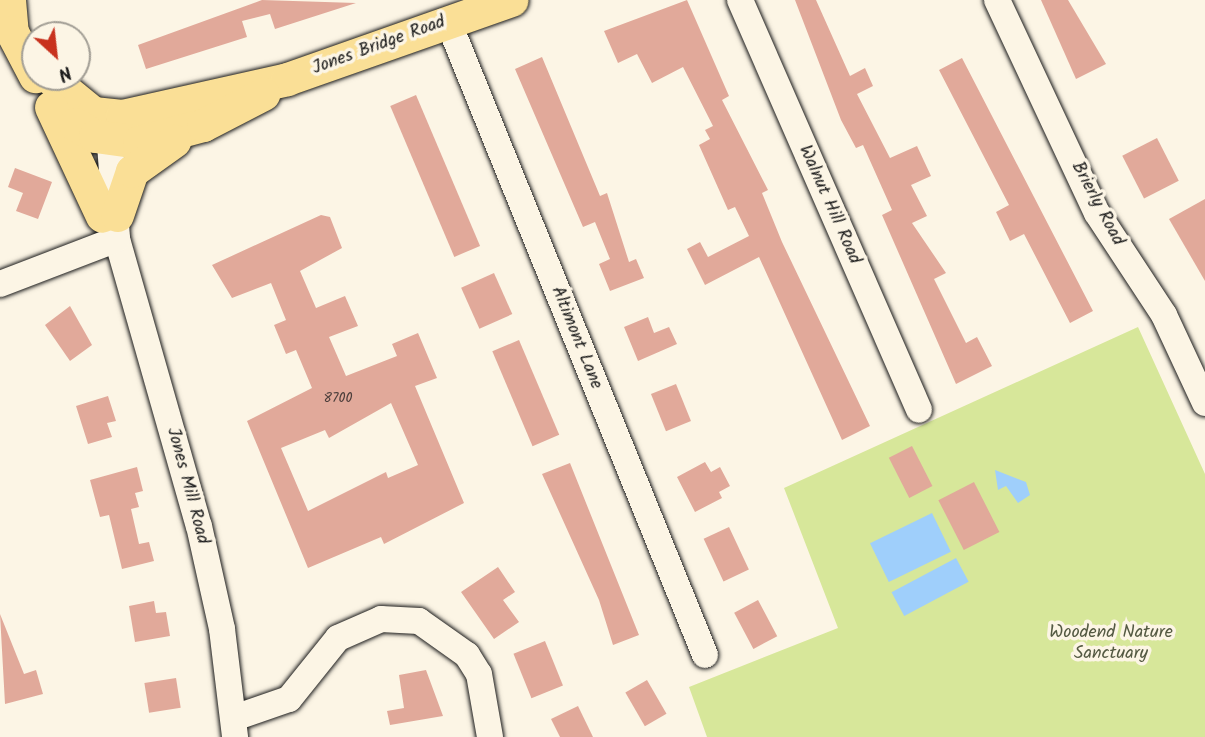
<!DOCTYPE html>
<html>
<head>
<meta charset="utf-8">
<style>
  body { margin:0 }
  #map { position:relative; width:1205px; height:737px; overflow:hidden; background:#fcf5e5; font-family:Kalam,sans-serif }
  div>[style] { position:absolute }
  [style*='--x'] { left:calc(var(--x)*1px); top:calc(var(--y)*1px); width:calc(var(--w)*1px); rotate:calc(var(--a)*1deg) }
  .green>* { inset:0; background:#d7e79a }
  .water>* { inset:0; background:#9fcffb; transform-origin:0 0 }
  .building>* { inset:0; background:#e1a99a; transform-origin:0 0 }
  .roads { filter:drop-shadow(0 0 2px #1c1c1c) drop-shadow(0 0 2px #1c1c1c) }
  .minor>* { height:26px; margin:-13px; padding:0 13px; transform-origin:13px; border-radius:13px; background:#fcf5e5 }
  .major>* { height:33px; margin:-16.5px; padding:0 16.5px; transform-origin:16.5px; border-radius:16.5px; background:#fadf96 }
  span { translate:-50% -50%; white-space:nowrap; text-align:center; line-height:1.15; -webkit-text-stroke:7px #fcf5e5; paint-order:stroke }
  .number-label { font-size:14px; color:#4d3f3c }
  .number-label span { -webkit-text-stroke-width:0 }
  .street-label { font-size:18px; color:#1c1c1c }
  .park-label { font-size:18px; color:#545942 }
  .north { position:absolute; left:21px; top:21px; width:70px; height:70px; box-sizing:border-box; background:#fcf5e5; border:2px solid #a29e95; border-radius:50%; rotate:153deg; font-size:19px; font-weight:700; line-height:28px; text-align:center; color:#1c1c1c }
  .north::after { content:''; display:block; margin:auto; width:24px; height:32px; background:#c8321e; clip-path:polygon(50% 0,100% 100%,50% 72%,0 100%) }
</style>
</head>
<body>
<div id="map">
  <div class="green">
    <i style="clip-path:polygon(1138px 327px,1205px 474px,1205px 737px,707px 737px,689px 687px,838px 628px,784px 488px)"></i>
  </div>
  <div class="water">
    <i style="clip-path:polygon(995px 470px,1026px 482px,1030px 495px,1018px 503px,1006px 486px,998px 490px)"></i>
    <i style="left:932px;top:513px;width:43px;height:69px;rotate:64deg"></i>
    <i style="left:956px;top:558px;width:27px;height:73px;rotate:62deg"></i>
  </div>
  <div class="building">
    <i style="clip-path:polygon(262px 0,356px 3px,275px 29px,270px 14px,242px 21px,247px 37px,146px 69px,138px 45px)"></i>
    <i style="clip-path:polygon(687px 0,729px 96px,722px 100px,768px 190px,762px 193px,782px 242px,870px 426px,842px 440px,759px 257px,705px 285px,687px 249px,700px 242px,708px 257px,749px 236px,735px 207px,728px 210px,699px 145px,710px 139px,705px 130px,713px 126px,683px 67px,652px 83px,637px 54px,618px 63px,604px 31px)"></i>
    <i style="clip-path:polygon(795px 0,816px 0,850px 76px,865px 68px,873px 86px,857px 94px,890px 158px,917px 146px,931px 176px,911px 185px,927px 216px,912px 223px,946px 273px,934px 279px,966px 343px,977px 337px,992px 366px,956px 384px,882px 215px,892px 210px,863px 145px,856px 148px,841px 120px)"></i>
    <i style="clip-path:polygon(1041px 0,1068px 0,1106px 64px,1076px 79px)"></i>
    <i style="clip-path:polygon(542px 57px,600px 196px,607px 193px,629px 262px,636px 259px,644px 278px,610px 291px,599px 264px,610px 259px,595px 222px,583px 227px,515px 69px)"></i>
    <i style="clip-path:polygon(962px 58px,1093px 311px,1070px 323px,1024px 234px,1010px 241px,996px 212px,1009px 205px,939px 70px)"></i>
    <i style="left:416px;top:95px;width:164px;height:28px;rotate:67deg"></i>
    <i style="left:1157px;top:138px;width:48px;height:39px;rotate:63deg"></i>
    <i style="clip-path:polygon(15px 168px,52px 182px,38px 219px,16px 211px,23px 193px,8px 187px)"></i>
    <i style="clip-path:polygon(1205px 199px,1205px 281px,1169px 219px)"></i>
    <i style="clip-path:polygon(evenodd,321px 215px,330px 217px,342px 248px,300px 271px,316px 308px,345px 296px,358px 326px,329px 337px,346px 376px,397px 356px,392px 344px,418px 333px,437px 378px,415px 386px,464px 503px,384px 544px,381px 537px,308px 568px,247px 421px,312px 388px,296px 350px,286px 354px,274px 325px,286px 320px,271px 283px,232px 298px,212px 265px,321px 215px,391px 403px,418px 465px,388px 478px,386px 472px,308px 511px,281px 448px,325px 430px,329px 438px,391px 403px)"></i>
    <i style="left:494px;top:273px;width:45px;height:36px;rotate:66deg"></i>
    <i style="clip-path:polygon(70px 306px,92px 345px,70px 361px,45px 325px)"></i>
    <i style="clip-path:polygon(648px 317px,654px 333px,669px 327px,677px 344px,638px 361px,624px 327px)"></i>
    <i style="left:519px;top:340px;width:103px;height:29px;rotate:67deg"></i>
    <i style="left:676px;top:384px;width:40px;height:27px;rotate:68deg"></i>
    <i style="clip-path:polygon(108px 396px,116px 421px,107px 423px,112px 437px,88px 444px,76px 406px)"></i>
    <i style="left:912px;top:446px;width:45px;height:26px;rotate:63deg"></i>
    <i style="clip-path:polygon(705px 462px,711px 472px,720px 467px,730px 486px,719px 492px,722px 498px,695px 512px,677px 477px)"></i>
    <i style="clip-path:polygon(570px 463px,639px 635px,613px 645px,599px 600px,542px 474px)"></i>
    <i style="clip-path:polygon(137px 467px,143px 491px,135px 493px,139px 507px,131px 509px,139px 544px,149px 542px,154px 561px,122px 569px,109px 515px,100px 517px,90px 480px)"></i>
    <i style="left:974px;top:482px;width:56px;height:40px;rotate:63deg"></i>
    <i style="left:729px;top:527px;width:47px;height:28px;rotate:65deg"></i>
    <i style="clip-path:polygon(498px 567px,515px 592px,503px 600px,519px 622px,494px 639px,461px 592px)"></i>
    <i style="left:758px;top:600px;width:41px;height:27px;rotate:62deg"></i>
    <i style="clip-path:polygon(154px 601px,156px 613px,166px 612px,170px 636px,135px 642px,129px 606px)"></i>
    <i style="clip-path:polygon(0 614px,24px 674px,36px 670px,43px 694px,5px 704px)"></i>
    <i style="left:545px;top:641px;width:48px;height:34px;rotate:68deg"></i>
    <i style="clip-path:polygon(426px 670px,443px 716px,390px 725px,387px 711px,404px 708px,399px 675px)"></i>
    <i style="left:176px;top:678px;width:30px;height:32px;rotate:81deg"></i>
    <i style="left:647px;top:680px;width:39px;height:25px;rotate:60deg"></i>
    <i style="clip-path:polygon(578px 706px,593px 737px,560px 737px,551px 719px)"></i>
  </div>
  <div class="roads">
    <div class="minor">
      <i style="--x:740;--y:0;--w:447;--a:66.4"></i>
      <i style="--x:997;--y:0;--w:235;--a:64.9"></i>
      <i style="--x:1097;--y:213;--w:122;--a:56.7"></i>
      <i style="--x:1164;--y:315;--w:97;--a:65"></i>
      <i style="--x:448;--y:21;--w:684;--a:67.93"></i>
      <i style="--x:108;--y:118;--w:121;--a:85.7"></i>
      <i style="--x:117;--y:239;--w:298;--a:74.1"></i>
      <i style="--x:199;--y:526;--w:106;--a:77.4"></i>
      <i style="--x:222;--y:629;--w:109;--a:83.1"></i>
      <i style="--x:0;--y:284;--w:125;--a:-21"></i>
      <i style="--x:234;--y:718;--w:58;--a:-19.1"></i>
      <i style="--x:289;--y:699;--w:78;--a:-51.2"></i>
      <i style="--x:338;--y:638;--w:47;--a:-23.8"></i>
      <i style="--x:381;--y:619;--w:38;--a:3"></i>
      <i style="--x:419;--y:621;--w:59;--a:35.3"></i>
      <i style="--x:467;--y:655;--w:22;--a:58"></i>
      <i style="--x:479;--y:674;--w:64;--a:80.1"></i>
    </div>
    <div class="major">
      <i style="--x:9;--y:0;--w:32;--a:85"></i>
      <i style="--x:12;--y:32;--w:50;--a:62.4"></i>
      <i style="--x:49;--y:77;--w:57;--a:39.3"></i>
      <i style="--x:93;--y:113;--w:29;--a:6"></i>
      <i style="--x:122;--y:116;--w:169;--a:-12.6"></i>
      <i style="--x:287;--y:79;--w:238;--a:-19.4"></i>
      <i style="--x:51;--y:107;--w:120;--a:64.9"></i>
      <i style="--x:75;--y:124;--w:23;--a:31"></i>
      <i style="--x:95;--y:136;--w:44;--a:7.8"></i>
      <i style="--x:139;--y:142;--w:66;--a:-14.9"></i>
      <i style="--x:203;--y:125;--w:68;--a:-27.3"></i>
      <i style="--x:117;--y:215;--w:46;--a:-71.2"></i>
      <i style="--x:132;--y:171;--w:52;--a:-35.5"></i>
    </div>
  </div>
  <div class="number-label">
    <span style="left:338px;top:398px">8700</span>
  </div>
  <div class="street-label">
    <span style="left:379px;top:46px;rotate:-20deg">Jones Bridge Road</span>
    <span style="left:1097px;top:204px;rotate:62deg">Brierly Road</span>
    <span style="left:829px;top:205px;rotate:66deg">Walnut Hill Road</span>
    <span style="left:576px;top:338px;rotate:68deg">Altimont Lane</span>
    <span style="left:187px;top:486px;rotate:75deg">Jones Mill Road</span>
  </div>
  <div class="park-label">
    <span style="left:1111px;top:644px">Woodend Nature<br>Sanctuary</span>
  </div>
  <div class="north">N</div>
</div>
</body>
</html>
